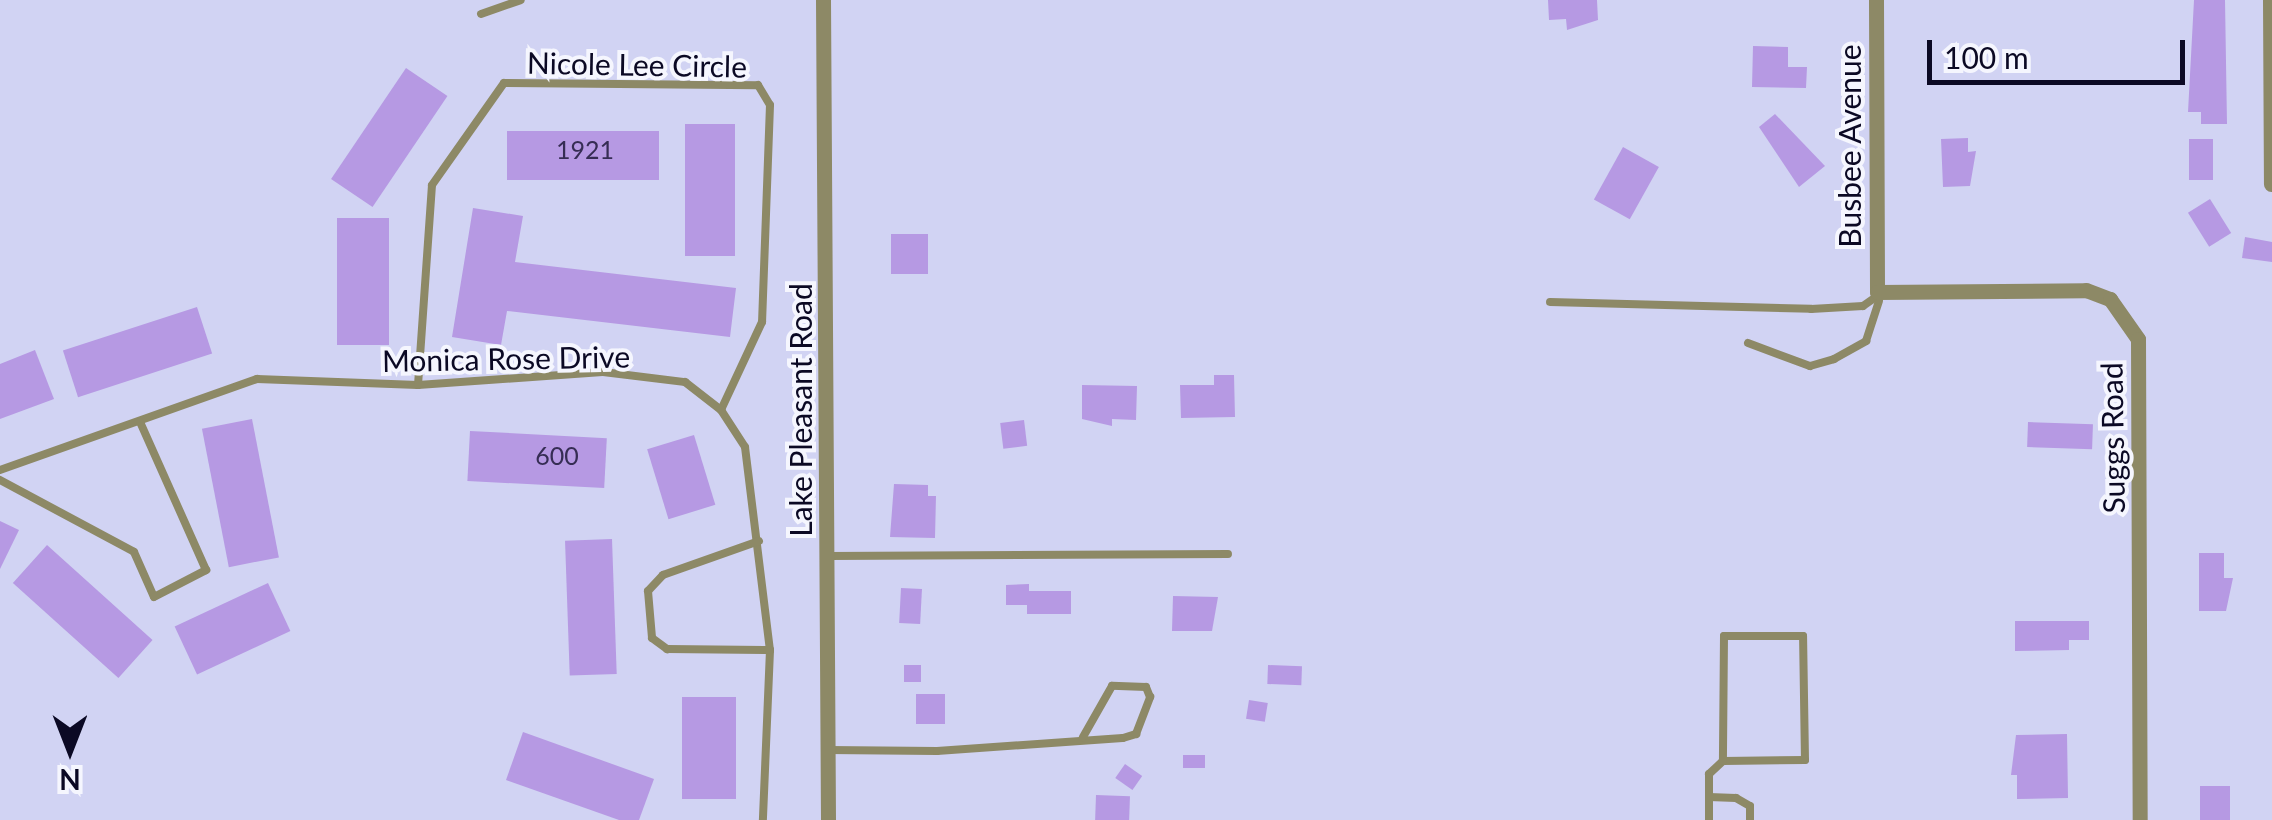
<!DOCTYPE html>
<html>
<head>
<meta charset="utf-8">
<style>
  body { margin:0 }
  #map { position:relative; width:2272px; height:820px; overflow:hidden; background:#d1d3f3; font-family:Lato,sans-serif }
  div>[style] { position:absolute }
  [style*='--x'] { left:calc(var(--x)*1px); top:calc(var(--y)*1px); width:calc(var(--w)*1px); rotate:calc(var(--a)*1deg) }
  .building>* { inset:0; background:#b699e3; transform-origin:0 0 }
  .service>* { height:8px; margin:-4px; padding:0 4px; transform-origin:4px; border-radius:4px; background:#8d8966 }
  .minor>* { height:15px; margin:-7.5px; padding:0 7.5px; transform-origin:7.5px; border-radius:7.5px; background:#8d8966 }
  span { translate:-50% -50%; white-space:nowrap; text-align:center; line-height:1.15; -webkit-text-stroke:8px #f5f6fe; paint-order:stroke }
  .number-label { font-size:25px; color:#362d54 }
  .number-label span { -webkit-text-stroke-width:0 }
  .street-label { font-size:30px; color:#0b0924 }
  .north { position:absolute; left:20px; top:700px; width:100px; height:100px; -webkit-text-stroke:8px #f5f6fe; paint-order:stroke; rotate:180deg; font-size:28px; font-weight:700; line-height:40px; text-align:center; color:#0b0924 }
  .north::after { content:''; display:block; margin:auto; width:35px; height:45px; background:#0b0924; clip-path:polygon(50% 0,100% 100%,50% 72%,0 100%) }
  .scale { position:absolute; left:1927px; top:40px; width:258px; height:45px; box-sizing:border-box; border:5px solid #0b0924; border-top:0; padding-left:12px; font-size:30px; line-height:35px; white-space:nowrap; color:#0b0924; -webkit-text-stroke:8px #f5f6fe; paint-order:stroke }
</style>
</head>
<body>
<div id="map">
  <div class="building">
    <i style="clip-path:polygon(1548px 0,1597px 0,1598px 20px,1567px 30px,1566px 19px,1549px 20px)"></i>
    <i style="clip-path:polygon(2194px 0,2225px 0,2227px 124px,2201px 124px,2201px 112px,2188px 112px)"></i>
    <i style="clip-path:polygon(1753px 46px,1788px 47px,1788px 67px,1807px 67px,1806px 88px,1752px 87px)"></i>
    <i style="left:406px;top:68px;width:50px;height:134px;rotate:34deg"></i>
    <i style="clip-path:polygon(1775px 114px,1825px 166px,1799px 187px,1759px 127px)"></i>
    <i style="left:685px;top:124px;width:50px;height:132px"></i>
    <i style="left:507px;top:131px;width:152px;height:49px"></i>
    <i style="clip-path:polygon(1968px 138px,1968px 152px,1976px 151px,1970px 186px,1943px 187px,1941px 139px)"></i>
    <i style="left:2189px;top:139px;width:24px;height:41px"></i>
    <i style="left:1623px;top:147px;width:41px;height:60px;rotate:29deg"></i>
    <i style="left:2210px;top:199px;width:40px;height:26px;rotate:58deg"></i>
    <i style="clip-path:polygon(473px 208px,523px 216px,515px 262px,736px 288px,730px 337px,507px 311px,501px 345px,452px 337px)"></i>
    <i style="left:337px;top:218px;width:52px;height:127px"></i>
    <i style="left:891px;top:234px;width:37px;height:40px"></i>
    <i style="clip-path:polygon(2245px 237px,2272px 242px,2272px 262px,2242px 258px)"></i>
    <i style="left:197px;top:307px;width:49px;height:141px;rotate:72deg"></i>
    <i style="clip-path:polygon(35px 350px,54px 399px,0 419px,0 364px)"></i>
    <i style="clip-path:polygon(1214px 375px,1234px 375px,1235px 417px,1181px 418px,1180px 385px,1214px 385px)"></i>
    <i style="clip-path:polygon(1082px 385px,1137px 386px,1136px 420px,1112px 419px,1112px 426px,1082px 419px)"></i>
    <i style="left:252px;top:419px;width:141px;height:51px;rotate:79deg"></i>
    <i style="left:1024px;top:420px;width:26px;height:24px;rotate:83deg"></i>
    <i style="left:2028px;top:422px;width:65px;height:25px;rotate:2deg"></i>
    <i style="left:470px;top:431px;width:137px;height:50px;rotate:3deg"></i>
    <i style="left:694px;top:435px;width:73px;height:49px;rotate:73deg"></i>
    <i style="clip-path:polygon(894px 484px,928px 485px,928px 496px,936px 496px,935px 538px,890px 537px)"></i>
    <i style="clip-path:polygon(0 521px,19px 530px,0 569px)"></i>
    <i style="left:612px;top:539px;width:135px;height:47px;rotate:88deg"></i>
    <i style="left:47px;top:545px;width:142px;height:51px;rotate:42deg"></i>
    <i style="clip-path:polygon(2199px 553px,2224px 553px,2224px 578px,2233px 578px,2226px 611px,2199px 611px)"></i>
    <i style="left:268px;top:583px;width:53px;height:103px;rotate:65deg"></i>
    <i style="clip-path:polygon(1029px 584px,1029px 591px,1071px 591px,1071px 614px,1027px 614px,1027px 605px,1006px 605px,1006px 585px)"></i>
    <i style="left:901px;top:588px;width:21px;height:35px;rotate:3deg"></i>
    <i style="clip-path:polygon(1173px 596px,1218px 597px,1212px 631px,1172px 631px)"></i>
    <i style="clip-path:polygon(2015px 621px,2089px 621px,2089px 640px,2069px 640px,2069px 650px,2015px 651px)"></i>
    <i style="left:904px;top:665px;width:17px;height:17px"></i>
    <i style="left:1268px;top:665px;width:34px;height:19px;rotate:2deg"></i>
    <i style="left:916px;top:694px;width:29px;height:30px"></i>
    <i style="left:682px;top:697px;width:54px;height:102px"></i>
    <i style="left:1249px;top:700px;width:19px;height:19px;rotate:9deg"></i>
    <i style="clip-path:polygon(523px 732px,654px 779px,639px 820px,619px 820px,506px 780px)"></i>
    <i style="clip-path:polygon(2067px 734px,2068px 798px,2017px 799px,2017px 775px,2011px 775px,2016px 735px)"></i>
    <i style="left:1183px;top:755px;width:22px;height:13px"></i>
    <i style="left:1125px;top:764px;width:21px;height:17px;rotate:35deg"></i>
    <i style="left:2200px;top:786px;width:30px;height:34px"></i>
    <i style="left:1096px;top:795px;width:34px;height:25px;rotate:2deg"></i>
  </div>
  <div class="service">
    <i style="--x:481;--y:14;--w:42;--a:-19.3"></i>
    <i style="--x:1550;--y:302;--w:261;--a:1.5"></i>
    <i style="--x:1811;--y:309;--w:52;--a:-3.3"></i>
    <i style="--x:1863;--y:306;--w:24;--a:-35"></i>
    <i style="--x:1748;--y:343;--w:66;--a:20.4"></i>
    <i style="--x:1810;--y:366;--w:25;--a:-16"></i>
    <i style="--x:1834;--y:359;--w:37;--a:-29"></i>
    <i style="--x:1866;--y:341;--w:42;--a:-72"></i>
    <i style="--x:418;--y:385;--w:200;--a:-86"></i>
    <i style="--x:432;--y:185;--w:125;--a:-54.8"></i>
    <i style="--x:504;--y:83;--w:254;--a:0.5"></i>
    <i style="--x:758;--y:85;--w:23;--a:59"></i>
    <i style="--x:770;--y:105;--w:217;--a:92.1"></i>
    <i style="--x:762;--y:322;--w:97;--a:115"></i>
    <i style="--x:0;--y:470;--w:273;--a:-19.5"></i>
    <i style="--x:257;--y:379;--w:161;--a:2.1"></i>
    <i style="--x:418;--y:385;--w:185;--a:-4"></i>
    <i style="--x:603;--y:372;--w:83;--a:7"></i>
    <i style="--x:685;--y:382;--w:46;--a:37.9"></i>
    <i style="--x:721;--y:410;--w:44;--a:57"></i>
    <i style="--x:745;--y:447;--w:205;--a:83"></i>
    <i style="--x:770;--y:650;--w:170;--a:92.4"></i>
    <i style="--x:0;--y:480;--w:152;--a:28.2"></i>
    <i style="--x:134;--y:552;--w:49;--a:66"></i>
    <i style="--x:154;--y:597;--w:59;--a:-27.4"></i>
    <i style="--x:206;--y:570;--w:162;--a:-114"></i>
    <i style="--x:759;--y:541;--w:102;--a:160.5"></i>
    <i style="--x:663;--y:575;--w:22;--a:133"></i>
    <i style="--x:648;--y:591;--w:47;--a:85.1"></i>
    <i style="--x:652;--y:638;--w:19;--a:36"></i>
    <i style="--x:667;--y:649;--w:103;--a:0.6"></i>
    <i style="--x:829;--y:556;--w:399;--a:-0.3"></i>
    <i style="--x:828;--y:750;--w:109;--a:0.5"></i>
    <i style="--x:937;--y:751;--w:186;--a:-4"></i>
    <i style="--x:1123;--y:738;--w:14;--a:-17"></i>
    <i style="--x:1136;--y:734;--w:40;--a:-69"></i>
    <i style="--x:1150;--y:697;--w:11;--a:-112"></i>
    <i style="--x:1146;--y:687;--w:34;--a:-178"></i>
    <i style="--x:1112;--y:686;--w:59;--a:119.6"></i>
    <i style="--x:1709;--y:797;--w:27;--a:2"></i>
    <i style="--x:1736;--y:798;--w:16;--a:30"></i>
    <i style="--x:1750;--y:806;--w:14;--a:90"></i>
    <i style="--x:1709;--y:820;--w:46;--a:-90"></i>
    <i style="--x:1709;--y:774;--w:19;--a:-43"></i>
    <i style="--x:1723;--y:761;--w:82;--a:-0.7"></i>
    <i style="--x:1805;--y:760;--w:124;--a:-90.9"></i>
    <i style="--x:1803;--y:636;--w:79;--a:180"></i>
    <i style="--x:1724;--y:636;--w:125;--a:90.5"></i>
  </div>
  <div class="minor">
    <i style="--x:823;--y:0;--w:820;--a:89.65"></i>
    <i style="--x:1876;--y:0;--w:292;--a:89.8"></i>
    <i style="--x:1877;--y:292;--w:209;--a:-0.5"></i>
    <i style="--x:2086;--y:290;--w:26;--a:21"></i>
    <i style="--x:2110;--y:299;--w:49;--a:55"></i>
    <i style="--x:2138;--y:339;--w:481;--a:89.8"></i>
    <i style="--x:2270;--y:0;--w:184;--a:89.7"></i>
  </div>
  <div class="number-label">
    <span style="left:585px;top:149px">1921</span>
    <span style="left:557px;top:455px">600</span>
  </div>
  <div class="street-label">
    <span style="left:637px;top:64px;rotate:1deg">Nicole Lee Circle</span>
    <span style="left:1849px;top:146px;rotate:-90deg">Busbee Avenue</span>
    <span style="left:506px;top:358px;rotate:-1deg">Monica Rose Drive</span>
    <span style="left:800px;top:410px;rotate:-90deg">Lake Pleasant Road</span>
    <span style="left:2112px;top:438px;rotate:-91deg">Suggs Road</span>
  </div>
  <div class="north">N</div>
  <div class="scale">100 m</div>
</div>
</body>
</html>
